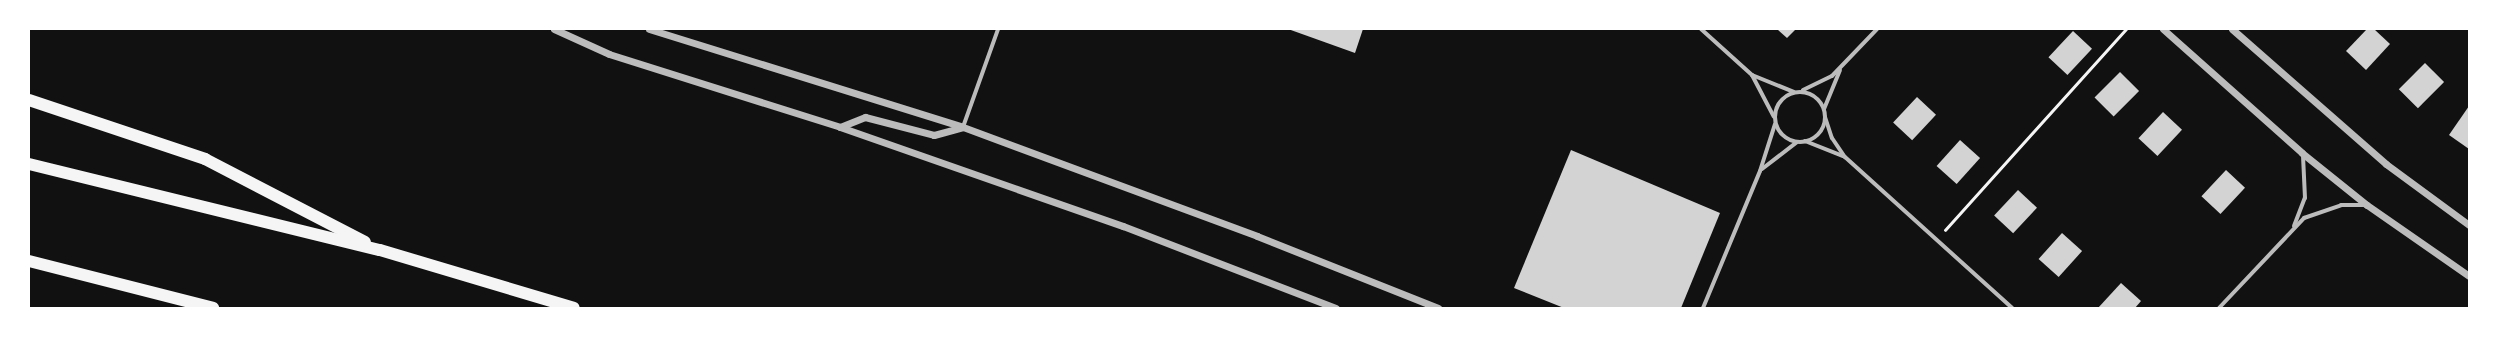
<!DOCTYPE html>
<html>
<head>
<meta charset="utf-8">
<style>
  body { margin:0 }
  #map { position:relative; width:2498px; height:337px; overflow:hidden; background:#111; font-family:"Alegreya Sans",sans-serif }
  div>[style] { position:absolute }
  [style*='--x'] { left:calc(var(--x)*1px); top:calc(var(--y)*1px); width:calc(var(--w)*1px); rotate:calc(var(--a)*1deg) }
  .building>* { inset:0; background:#d3d3d3; transform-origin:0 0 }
  .path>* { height:2.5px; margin:-1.25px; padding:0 1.25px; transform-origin:1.25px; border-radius:1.25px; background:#f5f5f5 }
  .minor>* { height:4px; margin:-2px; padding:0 2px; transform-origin:2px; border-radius:2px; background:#bcbcbc }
  .minor>.ring { margin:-2px; padding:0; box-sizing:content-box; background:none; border:4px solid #bcbcbc; border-radius:50% }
  .tertiary>* { height:7px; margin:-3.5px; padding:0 3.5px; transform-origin:3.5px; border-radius:3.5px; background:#bcbcbc }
  .motorway>* { height:12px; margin:-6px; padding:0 6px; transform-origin:6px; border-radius:6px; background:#f5f5f5 }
  span { translate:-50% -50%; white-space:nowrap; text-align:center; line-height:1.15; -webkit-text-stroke:3px #fff; paint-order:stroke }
  .frame { position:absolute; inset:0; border:30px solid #fff; pointer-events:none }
</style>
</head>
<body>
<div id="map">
  <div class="building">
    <i style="clip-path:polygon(1288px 29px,1363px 29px,1355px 53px)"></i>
    <i style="clip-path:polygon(1777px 29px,1796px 29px,1787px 38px)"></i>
    <i style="clip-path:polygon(2367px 29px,2374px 29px,2390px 44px,2366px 70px,2346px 51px)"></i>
    <i style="left:2073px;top:31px;width:26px;height:36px;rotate:43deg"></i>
    <i style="left:2425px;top:63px;width:27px;height:37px;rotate:45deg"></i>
    <i style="left:2120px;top:72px;width:27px;height:36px;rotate:45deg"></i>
    <i style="left:1917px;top:97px;width:26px;height:35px;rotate:43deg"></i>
    <i style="clip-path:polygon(2469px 106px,2469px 149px,2449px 135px)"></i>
    <i style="left:2163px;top:112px;width:26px;height:36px;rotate:43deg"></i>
    <i style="left:1960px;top:140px;width:27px;height:35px;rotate:42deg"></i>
    <i style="clip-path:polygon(1571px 150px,1720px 213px,1681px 308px,1564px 308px,1514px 288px)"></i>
    <i style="left:2226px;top:170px;width:26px;height:36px;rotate:43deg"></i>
    <i style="left:2018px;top:190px;width:26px;height:35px;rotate:43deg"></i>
    <i style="left:2062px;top:233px;width:27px;height:35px;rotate:42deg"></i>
    <i style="clip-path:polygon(2121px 283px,2141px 301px,2135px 308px,2098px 308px)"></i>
  </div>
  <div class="path">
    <i style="--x:1945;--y:230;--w:270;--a:-48"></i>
  </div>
  <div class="minor">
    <i style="--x:1701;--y:29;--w:69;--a:42"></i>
    <i style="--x:1752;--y:75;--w:45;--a:22"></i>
    <i style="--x:1752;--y:75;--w:47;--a:62.4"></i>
    <i style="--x:1803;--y:90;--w:32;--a:-26"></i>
    <i style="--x:1832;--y:76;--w:65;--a:-46.2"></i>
    <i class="ring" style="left:1775px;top:92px;width:46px;height:46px"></i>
    <i style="--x:1824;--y:109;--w:42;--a:-67.7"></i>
    <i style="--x:1825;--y:117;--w:22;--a:72"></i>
    <i style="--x:1832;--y:138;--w:23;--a:56"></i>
    <i style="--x:1845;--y:157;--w:225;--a:42.1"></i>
    <i style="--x:963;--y:127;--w:104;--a:-70.3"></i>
    <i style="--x:1805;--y:141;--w:41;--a:21.5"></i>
    <i style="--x:1762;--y:169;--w:44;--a:-37.6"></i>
    <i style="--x:2294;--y:226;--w:30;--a:-69"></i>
    <i style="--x:2305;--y:198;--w:43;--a:-92.7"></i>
    <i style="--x:1703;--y:308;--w:148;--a:-67.4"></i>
    <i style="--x:1760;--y:171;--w:49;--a:-72.3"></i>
    <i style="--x:2219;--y:308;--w:124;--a:-46.6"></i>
    <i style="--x:2304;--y:218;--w:39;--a:-19"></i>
    <i style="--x:2341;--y:205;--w:25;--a:0"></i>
  </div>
  <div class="tertiary">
    <i style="--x:554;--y:29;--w:60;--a:24.4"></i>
    <i style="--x:609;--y:54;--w:242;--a:17.5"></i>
    <i style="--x:840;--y:127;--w:300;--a:19.3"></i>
    <i style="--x:1123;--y:226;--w:228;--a:21.1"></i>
    <i style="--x:649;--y:29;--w:329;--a:17.3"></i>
    <i style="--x:963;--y:127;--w:314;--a:20.3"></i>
    <i style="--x:1257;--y:236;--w:195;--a:21.7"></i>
    <i style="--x:2163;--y:29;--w:186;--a:41.7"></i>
    <i style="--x:2302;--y:153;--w:83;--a:38.7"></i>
    <i style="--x:2367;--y:205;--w:124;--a:34.8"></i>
    <i style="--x:2232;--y:29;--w:205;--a:41.2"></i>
    <i style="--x:2386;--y:164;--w:103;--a:36.3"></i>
    <i style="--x:840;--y:127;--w:27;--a:-22"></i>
    <i style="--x:865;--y:117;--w:71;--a:14.6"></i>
    <i style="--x:934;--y:135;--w:30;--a:-15"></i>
  </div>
  <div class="motorway">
    <i style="--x:29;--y:100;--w:186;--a:18.5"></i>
    <i style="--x:205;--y:159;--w:180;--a:27.4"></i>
    <i style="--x:29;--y:164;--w:361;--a:13.8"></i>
    <i style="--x:380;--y:250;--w:202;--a:16.6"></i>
    <i style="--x:29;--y:261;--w:190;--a:14.3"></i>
  </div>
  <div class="frame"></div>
</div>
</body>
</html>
